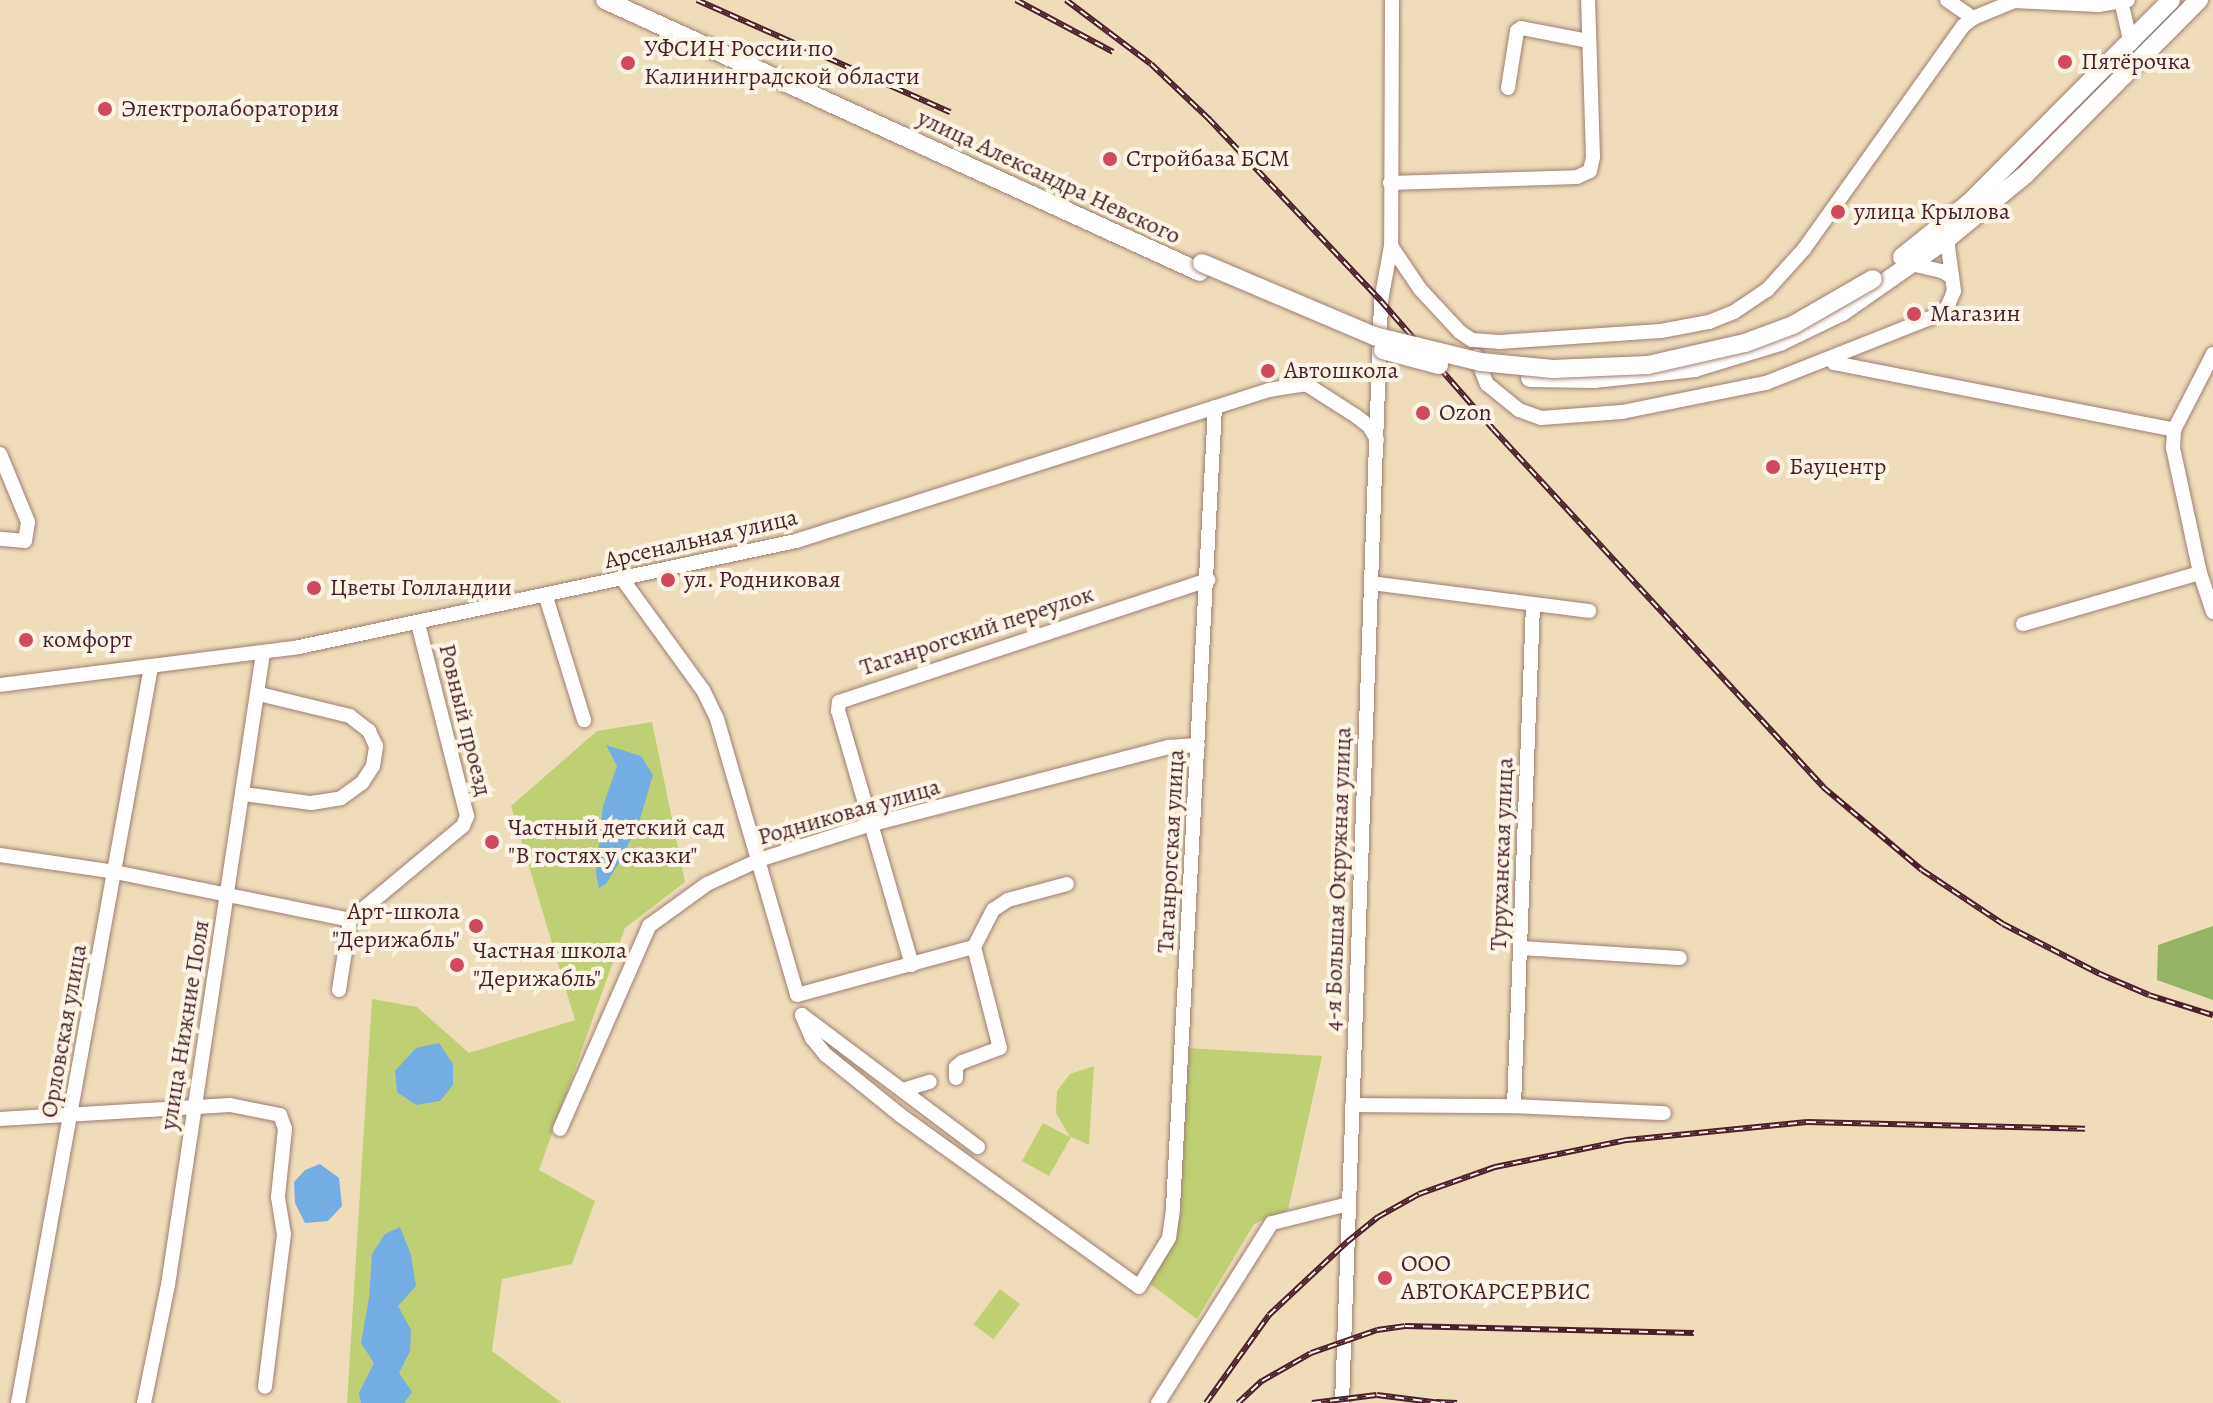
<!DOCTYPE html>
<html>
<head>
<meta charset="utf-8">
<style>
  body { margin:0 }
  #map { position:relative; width:2213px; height:1403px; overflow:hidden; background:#efddba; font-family:Alegreya,serif }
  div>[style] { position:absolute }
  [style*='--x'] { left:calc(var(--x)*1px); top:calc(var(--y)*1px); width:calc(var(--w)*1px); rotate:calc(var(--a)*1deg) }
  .green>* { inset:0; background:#bed073; transform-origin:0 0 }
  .forest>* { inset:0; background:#96b265 }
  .water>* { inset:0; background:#74ade4 }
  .roads { filter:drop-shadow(0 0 2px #9c7e72) drop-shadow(0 0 2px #9c7e72) }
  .minor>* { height:14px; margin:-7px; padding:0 7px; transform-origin:7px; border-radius:7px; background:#fff }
  .major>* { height:18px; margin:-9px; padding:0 9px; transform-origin:9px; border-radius:9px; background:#fff }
  .rail>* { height:6px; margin-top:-3px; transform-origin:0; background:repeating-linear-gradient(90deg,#fcf5e5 0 9px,#4a1f2b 0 18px); box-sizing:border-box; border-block:2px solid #4a1f2b }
  .bridges { filter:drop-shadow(0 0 2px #9c7e72) drop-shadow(0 0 2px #9c7e72) }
  .major-bridge>* { height:18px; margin:-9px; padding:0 9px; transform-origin:9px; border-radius:9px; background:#fff }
  .dots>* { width:22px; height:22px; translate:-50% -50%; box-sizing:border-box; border:4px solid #fcf5e5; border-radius:50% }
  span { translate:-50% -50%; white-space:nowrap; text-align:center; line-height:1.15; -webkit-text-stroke:8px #fcf5e5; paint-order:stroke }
  .poi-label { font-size:24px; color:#4a1f2b }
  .left { translate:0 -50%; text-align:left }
  .right { translate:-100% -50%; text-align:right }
  .street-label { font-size:24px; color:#4a1f2b }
</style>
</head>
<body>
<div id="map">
  <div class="green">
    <i style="clip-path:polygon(652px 722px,685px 882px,625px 928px,539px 1170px,595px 1201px,572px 1264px,502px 1279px,492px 1351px,562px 1403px,347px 1403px,372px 999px,417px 1007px,469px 1053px,575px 1020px,511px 806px,597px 731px)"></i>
    <i style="clip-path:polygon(1187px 1048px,1322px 1056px,1288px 1210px,1254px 1224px,1197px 1319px,1149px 1283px,1177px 1230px)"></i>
    <i style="clip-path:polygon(1094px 1066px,1089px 1145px,1071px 1137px,1049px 1176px,1022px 1161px,1043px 1123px,1070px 1137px,1056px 1113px,1057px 1091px,1070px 1074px)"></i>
    <i style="left:1000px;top:1289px;width:25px;height:44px;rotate:37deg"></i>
  </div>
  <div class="forest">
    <i style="clip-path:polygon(2213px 926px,2213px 1000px,2157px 980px,2158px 945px)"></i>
  </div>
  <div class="water">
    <i style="clip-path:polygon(606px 745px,641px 756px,653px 775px,640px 819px,622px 858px,606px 884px,599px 888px,596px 874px,603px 806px,617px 766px)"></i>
    <i style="clip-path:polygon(439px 1043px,453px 1064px,453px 1085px,440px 1101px,416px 1105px,397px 1092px,395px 1071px,416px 1048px)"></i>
    <i style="clip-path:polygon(320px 1164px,339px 1178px,342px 1206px,328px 1221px,305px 1223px,295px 1203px,294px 1182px,305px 1170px)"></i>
    <i style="clip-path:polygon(400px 1227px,411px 1255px,416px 1286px,398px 1306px,411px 1330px,410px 1351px,399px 1373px,412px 1392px,404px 1403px,361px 1403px,359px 1393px,374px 1363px,361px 1343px,369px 1298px,372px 1254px,385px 1234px)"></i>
  </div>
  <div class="roads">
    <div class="minor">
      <i style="--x:1392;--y:0;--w:246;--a:90.2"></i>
      <i style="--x:1391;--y:246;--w:52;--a:56"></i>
      <i style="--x:1420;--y:289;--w:59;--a:47.1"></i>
      <i style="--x:1460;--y:332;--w:14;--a:34"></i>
      <i style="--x:1472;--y:340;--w:27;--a:4"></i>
      <i style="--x:1499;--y:342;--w:162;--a:-3.9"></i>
      <i style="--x:1661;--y:331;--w:49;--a:-10.6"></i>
      <i style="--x:1709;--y:322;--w:27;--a:-22"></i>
      <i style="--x:1734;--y:312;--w:40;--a:-34"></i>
      <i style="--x:1767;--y:290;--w:55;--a:-47.9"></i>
      <i style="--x:1804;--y:249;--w:274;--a:-54.5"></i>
      <i style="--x:1963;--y:26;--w:13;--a:-39"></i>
      <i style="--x:1973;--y:18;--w:44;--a:-22.5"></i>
      <i style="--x:2014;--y:1;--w:84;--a:2.7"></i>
      <i style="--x:2098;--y:5;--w:30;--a:-9"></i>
      <i style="--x:1947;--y:0;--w:32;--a:35"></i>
      <i style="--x:2121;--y:1;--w:44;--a:76.9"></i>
      <i style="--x:1508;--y:88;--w:58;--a:-81"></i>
      <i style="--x:1517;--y:31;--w:5;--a:-37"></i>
      <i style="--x:1521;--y:28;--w:68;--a:11"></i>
      <i style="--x:1390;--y:183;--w:187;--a:-1.8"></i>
      <i style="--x:1577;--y:177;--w:14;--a:-25"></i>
      <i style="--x:1590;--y:171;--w:14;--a:-78"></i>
      <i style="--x:1593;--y:157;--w:157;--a:-91.8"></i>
      <i style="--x:1911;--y:264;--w:32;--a:13"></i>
      <i style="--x:1942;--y:271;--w:12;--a:31"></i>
      <i style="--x:2213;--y:354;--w:85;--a:117.2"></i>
      <i style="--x:2174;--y:430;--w:18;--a:93"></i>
      <i style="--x:2173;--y:448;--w:128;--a:77.8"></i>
      <i style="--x:2200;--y:573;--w:41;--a:71.6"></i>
      <i style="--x:1476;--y:356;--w:30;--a:69"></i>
      <i style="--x:1487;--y:384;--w:41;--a:39.1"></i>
      <i style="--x:1519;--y:410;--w:23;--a:20"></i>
      <i style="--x:1541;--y:418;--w:81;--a:-4.2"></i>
      <i style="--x:1622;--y:412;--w:147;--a:-11.4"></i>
      <i style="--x:1766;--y:383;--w:182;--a:-21.6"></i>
      <i style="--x:1935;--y:316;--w:14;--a:-34"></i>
      <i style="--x:1947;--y:308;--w:18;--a:-68"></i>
      <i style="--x:1954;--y:291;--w:52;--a:-97.7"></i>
      <i style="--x:1831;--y:358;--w:6;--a:59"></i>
      <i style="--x:1834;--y:363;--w:347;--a:11.1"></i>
      <i style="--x:0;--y:454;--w:74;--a:67.6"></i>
      <i style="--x:28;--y:522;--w:19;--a:99"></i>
      <i style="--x:25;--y:541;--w:25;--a:-175"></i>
      <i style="--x:623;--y:580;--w:136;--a:54"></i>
      <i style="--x:703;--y:690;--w:32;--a:64"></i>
      <i style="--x:717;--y:719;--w:287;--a:73.8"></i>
      <i style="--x:797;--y:995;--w:183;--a:-15.2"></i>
      <i style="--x:974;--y:947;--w:104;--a:75.6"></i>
      <i style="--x:1000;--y:1048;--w:40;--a:159.8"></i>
      <i style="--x:962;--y:1062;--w:8;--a:140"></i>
      <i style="--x:956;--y:1067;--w:11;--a:90"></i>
      <i style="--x:1371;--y:583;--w:220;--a:7.3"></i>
      <i style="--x:546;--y:597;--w:129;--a:72.8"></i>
      <i style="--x:2023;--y:624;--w:184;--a:-16.1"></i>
      <i style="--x:0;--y:685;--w:301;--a:-7.2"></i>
      <i style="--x:299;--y:647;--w:508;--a:-12.04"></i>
      <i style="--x:796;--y:541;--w:497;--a:-17.7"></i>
      <i style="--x:1269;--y:390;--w:37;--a:-9"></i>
      <i style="--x:1306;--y:384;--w:59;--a:32.6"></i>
      <i style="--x:1356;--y:416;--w:16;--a:38"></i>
      <i style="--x:1369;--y:426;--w:16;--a:60"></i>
      <i style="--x:244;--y:794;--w:68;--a:7.7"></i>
      <i style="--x:311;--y:803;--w:30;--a:-9"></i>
      <i style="--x:341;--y:798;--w:26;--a:-36"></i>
      <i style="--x:362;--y:783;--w:20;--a:-57"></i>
      <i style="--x:373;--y:766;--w:20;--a:-81"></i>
      <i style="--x:376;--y:746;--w:17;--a:-115"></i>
      <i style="--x:369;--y:731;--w:24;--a:-142"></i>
      <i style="--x:350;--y:716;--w:94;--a:-166.4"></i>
      <i style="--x:0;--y:855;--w:116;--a:8.4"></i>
      <i style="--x:115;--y:872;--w:240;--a:11.5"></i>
      <i style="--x:974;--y:947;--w:42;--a:-62.8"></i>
      <i style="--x:993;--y:910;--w:18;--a:-34"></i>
      <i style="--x:1008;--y:900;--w:61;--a:-15.2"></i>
      <i style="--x:1520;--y:948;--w:160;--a:3.6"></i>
      <i style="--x:912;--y:965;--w:265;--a:-106.2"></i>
      <i style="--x:838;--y:711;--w:9;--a:-84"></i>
      <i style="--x:839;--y:702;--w:389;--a:-18.3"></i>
      <i style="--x:339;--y:990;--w:71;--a:-81.1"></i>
      <i style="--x:350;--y:920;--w:147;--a:-39.8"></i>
      <i style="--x:463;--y:826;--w:11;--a:-68"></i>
      <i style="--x:467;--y:816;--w:198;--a:-104.3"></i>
      <i style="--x:802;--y:1015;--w:25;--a:67"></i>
      <i style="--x:812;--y:1038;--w:22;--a:51"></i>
      <i style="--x:826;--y:1055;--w:95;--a:39"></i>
      <i style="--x:900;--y:1115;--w:294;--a:35.7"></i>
      <i style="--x:1139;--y:1287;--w:57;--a:-58.5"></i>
      <i style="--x:1169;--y:1238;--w:30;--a:-82"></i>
      <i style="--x:1173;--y:1208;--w:802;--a:-87"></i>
      <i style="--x:802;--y:1015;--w:220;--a:36.9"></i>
      <i style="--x:903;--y:1090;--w:28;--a:-17"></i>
      <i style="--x:1352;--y:1105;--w:162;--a:0.4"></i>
      <i style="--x:1514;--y:1106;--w:502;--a:-87.83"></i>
      <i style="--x:1514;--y:1106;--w:150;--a:2.7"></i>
      <i style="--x:0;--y:1119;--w:230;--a:-3.5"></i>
      <i style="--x:230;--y:1105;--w:51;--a:11.3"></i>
      <i style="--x:280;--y:1115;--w:15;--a:70"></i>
      <i style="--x:285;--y:1129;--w:68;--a:95.9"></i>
      <i style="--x:278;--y:1197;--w:37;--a:81"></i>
      <i style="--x:284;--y:1234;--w:154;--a:97.1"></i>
      <i style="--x:560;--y:1129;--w:222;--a:-66.3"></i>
      <i style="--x:649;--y:926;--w:72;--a:-35.9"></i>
      <i style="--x:707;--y:884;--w:57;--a:-24.8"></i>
      <i style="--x:759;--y:860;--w:115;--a:-17.7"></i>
      <i style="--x:869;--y:825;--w:310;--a:-14.6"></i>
      <i style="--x:1169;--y:747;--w:29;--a:-4"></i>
      <i style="--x:18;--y:1403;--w:748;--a:-79.76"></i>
      <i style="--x:144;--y:1403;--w:120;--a:-78.5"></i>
      <i style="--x:168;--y:1285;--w:639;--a:-81.45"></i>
      <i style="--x:1158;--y:1403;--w:213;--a:-57.7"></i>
      <i style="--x:1272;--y:1223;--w:78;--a:-14"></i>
      <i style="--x:1342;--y:1403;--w:1103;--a:-87.97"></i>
      <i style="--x:1381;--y:301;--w:56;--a:-79.7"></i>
    </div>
    <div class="major">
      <i style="--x:605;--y:0;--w:654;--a:24.57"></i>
      <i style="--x:1902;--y:257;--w:86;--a:-38.9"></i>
      <i style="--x:1969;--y:203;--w:286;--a:-45.1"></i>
      <i style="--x:1530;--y:378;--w:64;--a:0.9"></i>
      <i style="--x:1594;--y:379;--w:102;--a:-6.2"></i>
      <i style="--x:1695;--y:368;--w:89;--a:-17"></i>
      <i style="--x:1780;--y:342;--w:69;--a:-25.8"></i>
      <i style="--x:1842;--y:312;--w:128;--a:-34.8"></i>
      <i style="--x:1947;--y:239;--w:101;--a:-39.4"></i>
      <i style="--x:2025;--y:175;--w:247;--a:-45.2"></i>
    </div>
  </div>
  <div class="rail">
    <i style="--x:697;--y:0;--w:277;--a:23.9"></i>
    <i style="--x:1016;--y:0;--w:110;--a:28.2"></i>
    <i style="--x:1066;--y:0;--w:106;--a:37"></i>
    <i style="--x:1151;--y:64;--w:79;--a:43.5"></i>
    <i style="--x:1208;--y:118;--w:252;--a:46.6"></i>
    <i style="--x:1381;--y:301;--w:170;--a:48.8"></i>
    <i style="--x:1493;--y:429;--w:487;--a:47.3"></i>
    <i style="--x:1823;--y:787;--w:129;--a:40"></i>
    <i style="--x:1922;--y:870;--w:97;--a:33.7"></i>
    <i style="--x:2003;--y:924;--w:109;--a:27.3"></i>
    <i style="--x:2100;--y:974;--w:53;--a:23.2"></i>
    <i style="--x:2149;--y:995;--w:67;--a:17.4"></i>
    <i style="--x:1436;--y:1402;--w:21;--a:3"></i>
    <i style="--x:1206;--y:1403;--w:108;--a:-54.4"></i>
    <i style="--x:1269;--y:1315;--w:107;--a:-43.1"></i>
    <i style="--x:1347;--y:1242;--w:40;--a:-39"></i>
    <i style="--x:1378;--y:1217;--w:47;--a:-29.3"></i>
    <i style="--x:1419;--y:1194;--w:81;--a:-19.6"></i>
    <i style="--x:1495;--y:1167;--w:135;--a:-11.6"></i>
    <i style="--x:1627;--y:1140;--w:181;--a:-5.7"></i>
    <i style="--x:1807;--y:1122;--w:278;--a:1.4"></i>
    <i style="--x:1238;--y:1403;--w:33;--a:-43"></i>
    <i style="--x:1262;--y:1381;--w:56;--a:-29.7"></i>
    <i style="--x:1311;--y:1353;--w:70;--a:-19.2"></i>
    <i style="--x:1377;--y:1330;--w:28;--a:-8"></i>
    <i style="--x:1405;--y:1326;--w:289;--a:1.4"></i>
    <i style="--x:1312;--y:1403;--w:65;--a:-7"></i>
    <i style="--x:1377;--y:1395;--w:64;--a:7.2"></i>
  </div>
  <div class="bridges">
    <div class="major-bridge">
      <i style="--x:1202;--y:263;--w:187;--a:23"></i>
      <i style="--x:1374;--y:336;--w:110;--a:13.7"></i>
      <i style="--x:1481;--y:362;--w:72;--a:5.6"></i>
      <i style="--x:1553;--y:369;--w:95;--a:-2.4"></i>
      <i style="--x:1648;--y:365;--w:99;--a:-12.8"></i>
      <i style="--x:1745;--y:343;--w:51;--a:-20.6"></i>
      <i style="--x:1793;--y:325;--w:92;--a:-29.9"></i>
      <i style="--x:1383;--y:350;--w:58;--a:15"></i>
    </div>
  </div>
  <div class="dots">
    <i style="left:2065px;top:62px;background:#d1495b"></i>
    <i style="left:628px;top:63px;background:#d1495b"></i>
    <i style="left:105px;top:109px;background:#d1495b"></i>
    <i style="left:1110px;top:159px;background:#d1495b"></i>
    <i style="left:1838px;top:212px;background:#d1495b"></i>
    <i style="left:1914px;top:314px;background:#d1495b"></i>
    <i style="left:1268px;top:371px;background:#d1495b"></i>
    <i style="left:1423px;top:413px;background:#d1495b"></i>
    <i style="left:1773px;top:467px;background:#d1495b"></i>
    <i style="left:668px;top:580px;background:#d1495b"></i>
    <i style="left:314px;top:588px;background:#d1495b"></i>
    <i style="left:26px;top:640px;background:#d1495b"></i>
    <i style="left:492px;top:842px;background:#d1495b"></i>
    <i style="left:476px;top:926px;background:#d1495b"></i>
    <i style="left:457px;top:965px;background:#d1495b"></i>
    <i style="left:1385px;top:1278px;background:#d1495b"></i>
  </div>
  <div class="poi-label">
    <span class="left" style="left:644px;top:63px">УФСИН России по<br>Калининградской области</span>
    <span class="left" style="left:2081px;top:62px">Пятёрочка</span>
    <span class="left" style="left:121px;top:109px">Электролаборатория</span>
    <span class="left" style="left:1126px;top:159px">Стройбаза БСМ</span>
    <span class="left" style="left:1854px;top:212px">улица Крылова</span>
    <span class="left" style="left:1930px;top:314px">Магазин</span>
    <span class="left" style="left:1284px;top:371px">Автошкола</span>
    <span class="left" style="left:1439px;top:413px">Ozon</span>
    <span class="left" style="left:1789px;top:467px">Бауцентр</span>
    <span class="left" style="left:684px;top:580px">ул. Родниковая</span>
    <span class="left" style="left:330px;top:588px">Цветы Голландии</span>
    <span class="left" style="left:42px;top:640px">комфорт</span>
    <span class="left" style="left:508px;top:842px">Частный детский сад<br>"В гостях у сказки"</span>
    <span class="right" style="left:460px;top:926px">Арт-школа<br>"Дерижабль"</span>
    <span class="left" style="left:473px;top:965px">Частная школа<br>"Дерижабль"</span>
    <span class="left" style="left:1401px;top:1278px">ООО<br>АВТОКАРСЕРВИС</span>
  </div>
  <div class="street-label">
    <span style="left:1049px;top:177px;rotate:25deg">улица Александра Невского</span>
    <span style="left:701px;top:539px;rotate:-13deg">Арсенальная улица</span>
    <span style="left:977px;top:631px;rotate:-18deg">Таганрогский переулок</span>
    <span style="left:465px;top:720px;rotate:76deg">Ровный проезд</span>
    <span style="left:849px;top:812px;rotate:-16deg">Родниковая улица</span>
    <span style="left:1171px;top:851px;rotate:-87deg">Таганрогская улица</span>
    <span style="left:1502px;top:854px;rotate:-88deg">Туруханская улица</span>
    <span style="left:1338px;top:879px;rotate:-88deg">4-я Большая Окружная улица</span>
    <span style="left:185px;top:1025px;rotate:-81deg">улица Нижние Поля</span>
    <span style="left:64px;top:1031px;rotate:-80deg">Орловская улица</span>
  </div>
</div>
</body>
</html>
